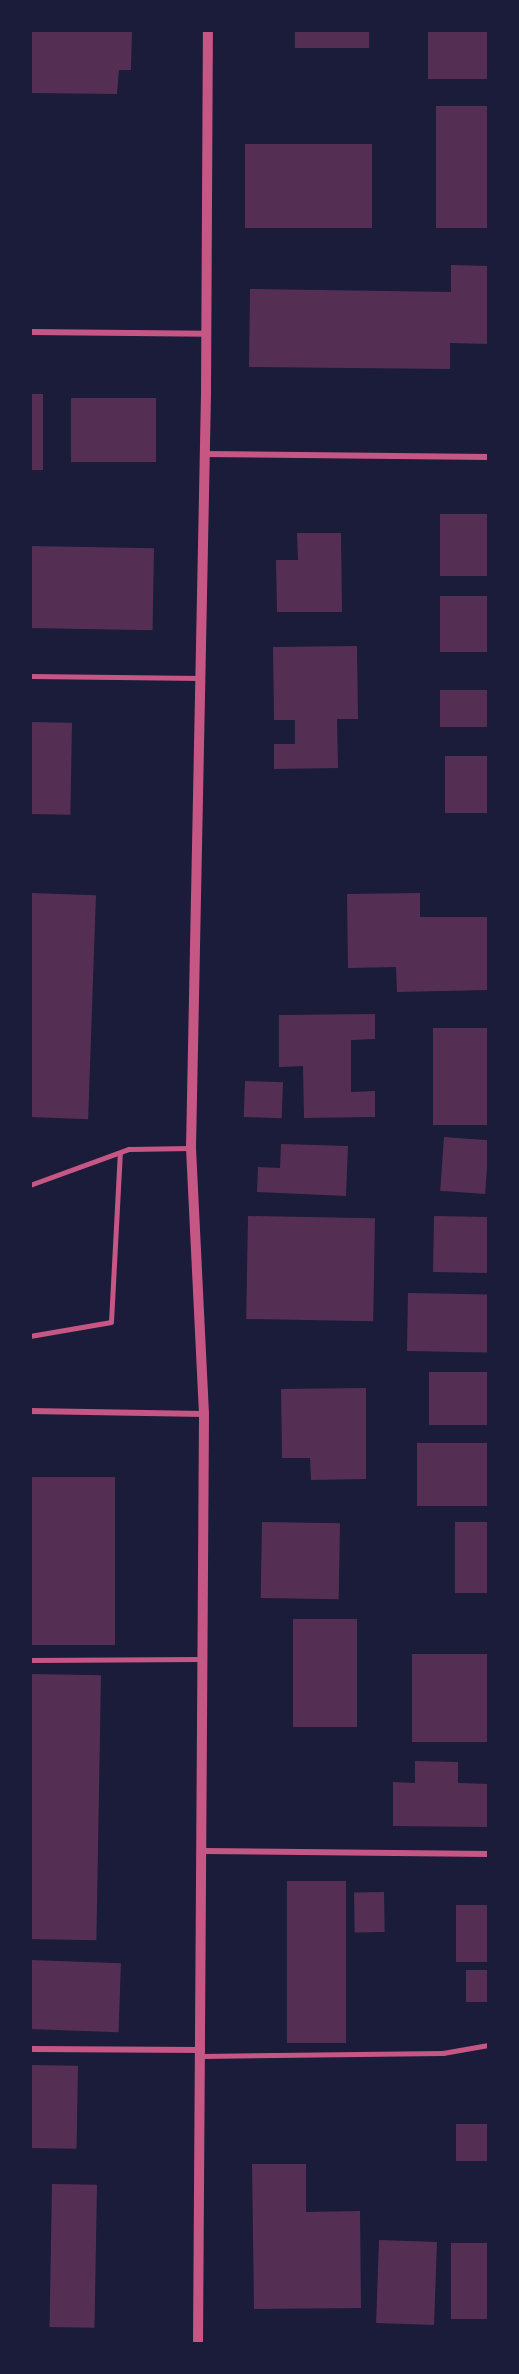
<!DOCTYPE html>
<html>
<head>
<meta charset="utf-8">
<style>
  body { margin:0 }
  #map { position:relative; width:519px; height:2374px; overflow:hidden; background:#1b1b3a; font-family:"Archivo Narrow",sans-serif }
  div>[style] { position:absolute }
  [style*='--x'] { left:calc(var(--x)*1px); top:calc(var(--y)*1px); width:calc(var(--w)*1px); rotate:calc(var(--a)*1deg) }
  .building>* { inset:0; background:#542f53; transform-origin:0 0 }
  .service>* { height:4.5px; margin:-2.25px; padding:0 2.25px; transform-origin:2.25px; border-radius:2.25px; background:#c65784 }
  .minor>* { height:6px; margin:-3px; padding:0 3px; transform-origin:3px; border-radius:3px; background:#c65784 }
  .tertiary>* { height:10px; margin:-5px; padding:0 5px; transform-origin:5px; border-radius:5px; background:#c65784 }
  span { translate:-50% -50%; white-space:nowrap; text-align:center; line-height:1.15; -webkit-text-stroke:4.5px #1b1b3a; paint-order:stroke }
  .frame { position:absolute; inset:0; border:32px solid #1b1b3a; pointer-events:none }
</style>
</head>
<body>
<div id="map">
  <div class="building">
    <i style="clip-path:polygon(30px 30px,132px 30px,131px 70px,119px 70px,117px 94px,30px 93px)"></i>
    <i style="left:295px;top:30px;width:74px;height:18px"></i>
    <i style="left:428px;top:30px;width:61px;height:49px"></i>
    <i style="left:489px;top:106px;width:122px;height:53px;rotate:90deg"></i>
    <i style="left:245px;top:144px;width:127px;height:84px"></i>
    <i style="clip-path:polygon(451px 265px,489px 266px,489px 344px,450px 343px,450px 369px,249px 367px,250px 289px,451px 292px)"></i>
    <i style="left:30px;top:394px;width:13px;height:76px"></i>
    <i style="left:156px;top:398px;width:64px;height:85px;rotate:90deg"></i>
    <i style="left:489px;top:514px;width:62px;height:49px;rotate:90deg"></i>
    <i style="clip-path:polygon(297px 533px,341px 533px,342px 612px,277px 612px,276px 560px,298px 560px)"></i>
    <i style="left:30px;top:546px;width:124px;height:82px;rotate:1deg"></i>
    <i style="left:489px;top:596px;width:56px;height:49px;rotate:90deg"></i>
    <i style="clip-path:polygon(357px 646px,358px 719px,337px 719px,338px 768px,274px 769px,274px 744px,295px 744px,295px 720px,274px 720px,273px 647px)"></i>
    <i style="left:489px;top:690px;width:37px;height:49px;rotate:90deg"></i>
    <i style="left:30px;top:722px;width:42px;height:92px;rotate:1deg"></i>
    <i style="left:445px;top:756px;width:44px;height:57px"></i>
    <i style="left:30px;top:893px;width:66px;height:224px;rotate:2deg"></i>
    <i style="clip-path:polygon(420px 893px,420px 917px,489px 917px,489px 990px,397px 992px,396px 967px,348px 968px,347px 894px)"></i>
    <i style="clip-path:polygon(375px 1014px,375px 1039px,351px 1040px,351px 1092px,375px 1091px,375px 1117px,304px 1118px,303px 1066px,279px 1067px,279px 1015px)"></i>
    <i style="left:433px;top:1028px;width:56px;height:97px"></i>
    <i style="left:245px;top:1081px;width:38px;height:36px;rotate:2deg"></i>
    <i style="left:444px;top:1137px;width:45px;height:54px;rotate:4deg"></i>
    <i style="clip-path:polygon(281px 1144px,348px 1146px,346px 1196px,257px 1192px,258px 1167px,280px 1168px)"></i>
    <i style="left:248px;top:1216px;width:127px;height:103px;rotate:1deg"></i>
    <i style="left:434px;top:1216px;width:55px;height:56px;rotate:1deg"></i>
    <i style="left:408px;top:1293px;width:81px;height:58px;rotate:1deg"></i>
    <i style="left:489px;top:1372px;width:53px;height:60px;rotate:90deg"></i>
    <i style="clip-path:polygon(366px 1388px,366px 1479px,311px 1480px,310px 1458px,282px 1458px,281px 1389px)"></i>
    <i style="left:489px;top:1443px;width:63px;height:72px;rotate:90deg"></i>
    <i style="left:30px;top:1477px;width:85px;height:168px"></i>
    <i style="left:262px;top:1522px;width:78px;height:76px;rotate:1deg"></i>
    <i style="left:455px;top:1522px;width:34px;height:71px"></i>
    <i style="left:293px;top:1619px;width:64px;height:108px"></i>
    <i style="left:412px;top:1654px;width:77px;height:88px"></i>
    <i style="left:30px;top:1674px;width:71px;height:265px;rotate:1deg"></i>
    <i style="clip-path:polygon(415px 1761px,458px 1762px,458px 1783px,489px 1784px,489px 1827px,393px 1826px,393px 1782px,415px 1783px)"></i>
    <i style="left:287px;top:1881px;width:59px;height:162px"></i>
    <i style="left:384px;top:1892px;width:40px;height:30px;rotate:89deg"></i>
    <i style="left:456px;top:1905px;width:33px;height:57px"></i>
    <i style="left:30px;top:1960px;width:91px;height:69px;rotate:2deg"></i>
    <i style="left:466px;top:1970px;width:23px;height:32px"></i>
    <i style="left:30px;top:2065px;width:48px;height:83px;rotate:1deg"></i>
    <i style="left:456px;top:2124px;width:32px;height:37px"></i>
    <i style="clip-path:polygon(252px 2164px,306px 2164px,306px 2212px,360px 2211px,361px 2308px,254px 2309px)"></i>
    <i style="left:52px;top:2184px;width:45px;height:143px;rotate:1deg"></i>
    <i style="left:379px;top:2240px;width:58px;height:83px;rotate:2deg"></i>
    <i style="left:451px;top:2243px;width:38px;height:76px"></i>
  </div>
  <div class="service">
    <i style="--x:30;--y:676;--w:171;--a:0.7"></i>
    <i style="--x:30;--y:1185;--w:105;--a:-20"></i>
    <i style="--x:129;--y:1149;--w:62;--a:-0.9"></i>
    <i style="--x:30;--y:1336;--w:82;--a:-9.8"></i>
    <i style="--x:111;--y:1322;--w:169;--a:-87"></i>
    <i style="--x:30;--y:1660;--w:171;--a:-0.3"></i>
    <i style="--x:202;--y:2056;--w:241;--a:-0.7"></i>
    <i style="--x:443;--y:2053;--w:47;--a:-9.9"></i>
  </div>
  <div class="minor">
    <i style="--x:30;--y:332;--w:177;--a:0.6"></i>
    <i style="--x:205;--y:454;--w:284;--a:0.6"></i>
    <i style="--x:30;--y:1411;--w:174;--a:1"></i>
    <i style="--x:203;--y:1851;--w:286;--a:0.6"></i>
    <i style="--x:30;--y:2049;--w:172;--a:0.3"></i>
  </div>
  <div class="tertiary">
    <i style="--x:198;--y:2344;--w:930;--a:-89.63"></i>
    <i style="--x:204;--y:1414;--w:266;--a:-92.8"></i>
    <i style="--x:191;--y:1148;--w:753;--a:-88.86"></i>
    <i style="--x:206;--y:395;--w:365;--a:-89.7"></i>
  </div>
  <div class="frame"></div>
</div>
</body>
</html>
